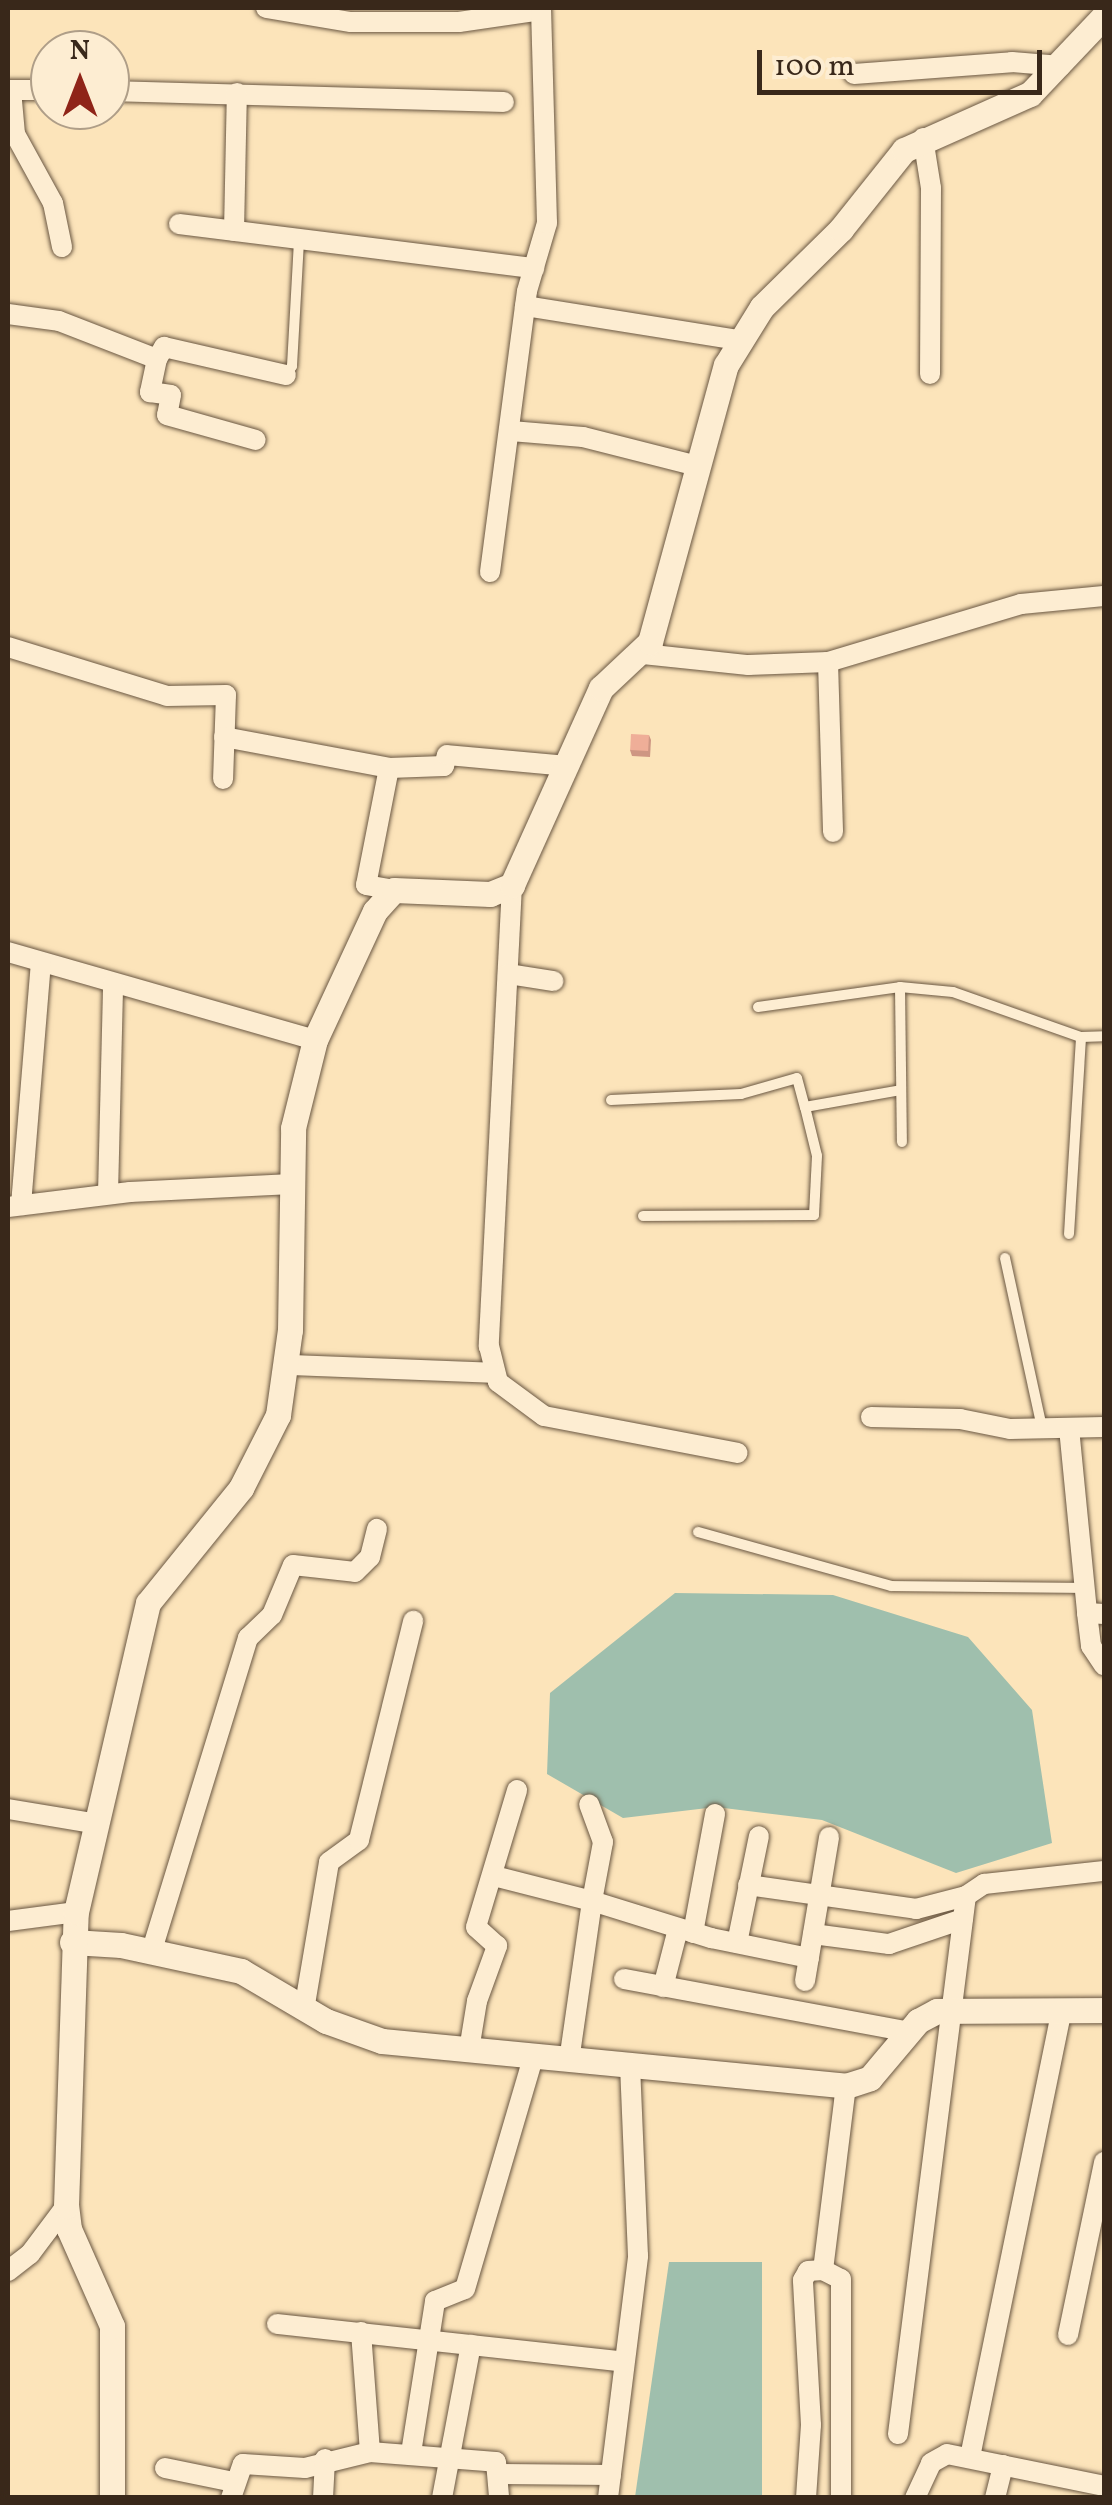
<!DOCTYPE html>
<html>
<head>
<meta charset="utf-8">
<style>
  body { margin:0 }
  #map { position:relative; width:1112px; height:2505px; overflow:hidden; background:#fce4ba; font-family:Vollkorn,serif }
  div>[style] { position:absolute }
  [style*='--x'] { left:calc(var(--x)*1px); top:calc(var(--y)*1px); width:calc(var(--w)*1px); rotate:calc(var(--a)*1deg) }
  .water>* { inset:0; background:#9fbfad }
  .roads { filter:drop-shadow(0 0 2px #6a5742) drop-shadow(0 0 2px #6a5742) }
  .service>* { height:10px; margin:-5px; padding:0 5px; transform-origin:5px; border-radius:5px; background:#fdedd2 }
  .minor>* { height:20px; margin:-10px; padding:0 10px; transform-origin:10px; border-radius:10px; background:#fdedd2 }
  .tertiary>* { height:25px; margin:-12.5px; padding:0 12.5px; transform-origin:12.5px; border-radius:12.5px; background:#fdedd2 }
  .wall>* { inset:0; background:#ce9683 }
  .building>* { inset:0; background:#efae98; transform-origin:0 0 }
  span { translate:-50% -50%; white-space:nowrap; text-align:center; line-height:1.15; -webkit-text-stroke:8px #fdedd2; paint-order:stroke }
  .frame { position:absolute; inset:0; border:10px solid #39281a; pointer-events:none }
  .north { position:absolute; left:30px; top:30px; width:100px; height:100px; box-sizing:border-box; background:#fdedd2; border:2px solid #af9e88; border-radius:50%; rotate:0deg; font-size:28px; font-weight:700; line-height:40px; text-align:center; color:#39281a }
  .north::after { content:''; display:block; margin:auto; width:35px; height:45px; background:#8f2418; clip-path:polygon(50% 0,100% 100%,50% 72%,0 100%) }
  .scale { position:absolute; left:757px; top:50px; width:285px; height:45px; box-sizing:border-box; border:5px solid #39281a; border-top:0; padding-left:12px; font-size:30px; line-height:35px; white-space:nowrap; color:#39281a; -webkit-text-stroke:8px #fdedd2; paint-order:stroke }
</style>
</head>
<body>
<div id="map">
  <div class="water">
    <i style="clip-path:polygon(675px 1593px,833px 1595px,968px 1637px,1032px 1710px,1052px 1843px,956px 1873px,822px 1820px,716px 1807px,623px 1818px,547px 1774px,550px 1693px)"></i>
    <i style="clip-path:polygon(669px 2262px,762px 2262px,762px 2497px,635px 2497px)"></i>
  </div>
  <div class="roads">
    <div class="service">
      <i style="--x:286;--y:375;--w:11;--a:-56"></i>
      <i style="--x:292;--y:366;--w:127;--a:-86.8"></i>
      <i style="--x:900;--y:987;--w:155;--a:89.3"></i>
      <i style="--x:758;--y:1007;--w:143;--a:-8"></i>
      <i style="--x:900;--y:987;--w:53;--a:5.4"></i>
      <i style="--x:953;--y:992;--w:136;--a:19.4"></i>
      <i style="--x:1081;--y:1037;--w:23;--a:-2"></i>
      <i style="--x:611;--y:1100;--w:130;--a:-2.6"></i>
      <i style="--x:741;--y:1094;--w:58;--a:-15.9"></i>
      <i style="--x:797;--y:1078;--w:30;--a:75"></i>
      <i style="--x:805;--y:1107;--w:50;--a:76.2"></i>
      <i style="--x:817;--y:1156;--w:59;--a:92.9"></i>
      <i style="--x:814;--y:1215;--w:171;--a:179.7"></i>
      <i style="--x:805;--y:1107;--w:97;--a:-10"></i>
      <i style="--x:1069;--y:1234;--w:197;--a:-86.5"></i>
      <i style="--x:1005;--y:1258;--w:173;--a:77.7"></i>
      <i style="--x:698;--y:1532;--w:200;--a:15.6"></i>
      <i style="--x:891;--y:1586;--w:193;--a:0.6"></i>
    </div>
    <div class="minor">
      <i style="--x:266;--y:8;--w:86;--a:9.4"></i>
      <i style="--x:351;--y:22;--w:108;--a:0"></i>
      <i style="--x:459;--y:22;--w:83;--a:-8.3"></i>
      <i style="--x:854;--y:74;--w:158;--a:-4.3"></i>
      <i style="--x:1012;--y:62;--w:49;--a:4.7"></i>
      <i style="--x:8;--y:90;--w:42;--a:0"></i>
      <i style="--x:11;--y:90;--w:44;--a:84.8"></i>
      <i style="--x:15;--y:134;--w:79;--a:61.2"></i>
      <i style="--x:53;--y:203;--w:45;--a:78.4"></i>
      <i style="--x:110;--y:91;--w:394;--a:1.6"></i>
      <i style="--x:923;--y:138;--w:51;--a:80.9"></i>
      <i style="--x:931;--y:188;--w:186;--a:90.3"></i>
      <i style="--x:179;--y:224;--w:358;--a:7.1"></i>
      <i style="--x:234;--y:231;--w:138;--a:-88.8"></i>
      <i style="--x:525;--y:306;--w:216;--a:9.1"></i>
      <i style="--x:8;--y:314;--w:51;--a:7.8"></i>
      <i style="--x:59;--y:321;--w:105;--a:21.2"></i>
      <i style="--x:157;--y:359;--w:14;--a:-60"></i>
      <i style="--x:164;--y:347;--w:125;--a:12.9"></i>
      <i style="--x:157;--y:359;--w:34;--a:102"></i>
      <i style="--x:150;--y:392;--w:21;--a:8"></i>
      <i style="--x:171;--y:395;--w:20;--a:101"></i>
      <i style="--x:167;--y:415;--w:92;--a:15.7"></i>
      <i style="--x:511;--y:431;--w:72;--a:4.8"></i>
      <i style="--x:583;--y:437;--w:119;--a:14.2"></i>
      <i style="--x:490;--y:572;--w:283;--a:-82.5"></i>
      <i style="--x:527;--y:291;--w:71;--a:-73.6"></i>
      <i style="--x:547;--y:223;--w:215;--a:-91.6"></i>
      <i style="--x:8;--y:647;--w:166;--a:17.1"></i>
      <i style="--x:167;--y:696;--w:59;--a:-1"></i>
      <i style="--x:226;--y:695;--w:84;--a:92"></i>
      <i style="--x:643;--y:654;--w:106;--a:6"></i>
      <i style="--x:748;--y:665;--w:80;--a:-2.1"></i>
      <i style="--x:828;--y:662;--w:202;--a:-16.7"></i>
      <i style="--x:1021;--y:604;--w:83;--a:-5.5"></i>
      <i style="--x:828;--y:662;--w:170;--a:88.3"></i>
      <i style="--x:224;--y:737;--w:168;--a:10.6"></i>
      <i style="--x:389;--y:768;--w:119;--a:101.1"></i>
      <i style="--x:366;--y:885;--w:28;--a:10"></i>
      <i style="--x:389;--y:768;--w:55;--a:-2.1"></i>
      <i style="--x:444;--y:766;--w:11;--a:-75"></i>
      <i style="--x:447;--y:755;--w:122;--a:5.2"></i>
      <i style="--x:512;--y:885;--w:462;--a:92.9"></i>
      <i style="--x:489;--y:1346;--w:37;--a:76"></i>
      <i style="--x:498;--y:1382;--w:57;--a:36.5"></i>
      <i style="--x:544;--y:1416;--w:197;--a:10.8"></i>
      <i style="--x:8;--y:952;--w:319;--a:16"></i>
      <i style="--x:508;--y:974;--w:46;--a:8.8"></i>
      <i style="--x:108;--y:1194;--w:210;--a:-88.6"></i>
      <i style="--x:21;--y:1205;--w:243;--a:-85.3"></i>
      <i style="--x:8;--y:1207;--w:123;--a:-7"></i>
      <i style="--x:130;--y:1192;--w:162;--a:-2.8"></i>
      <i style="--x:288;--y:1365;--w:207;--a:2.2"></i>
      <i style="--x:871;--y:1417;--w:89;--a:1.3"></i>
      <i style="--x:960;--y:1419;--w:51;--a:11.3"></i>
      <i style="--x:1010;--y:1429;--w:94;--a:-1.2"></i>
      <i style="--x:1069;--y:1428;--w:186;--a:84.4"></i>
      <i style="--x:1104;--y:1614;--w:17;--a:-177"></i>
      <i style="--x:1087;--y:1613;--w:33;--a:83"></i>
      <i style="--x:1091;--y:1646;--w:23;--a:56"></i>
      <i style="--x:8;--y:1809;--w:92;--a:9.4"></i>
      <i style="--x:494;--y:1876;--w:101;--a:14.3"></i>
      <i style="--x:592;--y:1901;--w:60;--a:-79.4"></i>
      <i style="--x:603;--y:1842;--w:40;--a:-110.2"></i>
      <i style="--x:748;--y:1885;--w:170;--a:8.1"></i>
      <i style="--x:916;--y:1909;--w:52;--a:-14.6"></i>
      <i style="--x:8;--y:1921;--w:69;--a:-7.5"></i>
      <i style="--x:693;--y:1933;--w:121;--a:-79.5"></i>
      <i style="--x:813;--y:1934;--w:77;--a:7.5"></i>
      <i style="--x:889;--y:1944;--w:78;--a:-18.7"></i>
      <i style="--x:737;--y:1943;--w:109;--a:-78.4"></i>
      <i style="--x:151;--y:1953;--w:330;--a:-72.9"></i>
      <i style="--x:248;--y:1638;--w:33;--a:-44"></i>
      <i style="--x:272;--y:1615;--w:54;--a:-67.2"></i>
      <i style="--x:293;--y:1565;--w:62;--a:6.4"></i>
      <i style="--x:355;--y:1572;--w:21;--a:-45"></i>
      <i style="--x:370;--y:1557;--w:29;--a:-76"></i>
      <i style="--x:624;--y:1979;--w:291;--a:10.5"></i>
      <i style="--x:805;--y:1981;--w:146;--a:-80.5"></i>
      <i style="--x:663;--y:1987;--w:60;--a:-75.5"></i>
      <i style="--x:304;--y:2010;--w:150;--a:-80.4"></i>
      <i style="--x:329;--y:1862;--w:37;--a:-36"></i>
      <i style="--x:359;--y:1840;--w:226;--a:-76.1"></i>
      <i style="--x:469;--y:2050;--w:50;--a:-80.7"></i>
      <i style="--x:477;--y:2001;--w:59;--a:-70"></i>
      <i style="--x:497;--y:1946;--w:28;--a:-138"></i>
      <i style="--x:476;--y:1927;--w:143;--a:-73.3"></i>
      <i style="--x:569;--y:2061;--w:162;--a:-81.8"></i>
      <i style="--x:592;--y:1901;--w:125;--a:17.3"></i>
      <i style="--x:711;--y:1938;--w:100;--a:11.5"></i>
      <i style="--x:823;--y:2270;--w:185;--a:-82.9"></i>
      <i style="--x:8;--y:2271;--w:28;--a:-38"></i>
      <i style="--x:30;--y:2254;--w:60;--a:-53.1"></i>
      <i style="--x:277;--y:2324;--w:349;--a:6.2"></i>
      <i style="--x:361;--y:2332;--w:120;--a:85.7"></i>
      <i style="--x:1068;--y:2335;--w:177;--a:-78.2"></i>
      <i style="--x:898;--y:2434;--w:542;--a:-82.8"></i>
      <i style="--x:966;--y:1896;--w:22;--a:-34"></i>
      <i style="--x:984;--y:1884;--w:121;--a:-6.2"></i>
      <i style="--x:411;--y:2453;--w:154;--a:-81"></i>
      <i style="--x:435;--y:2301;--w:32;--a:-22"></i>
      <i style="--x:465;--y:2289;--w:241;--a:-73.6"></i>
      <i style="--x:970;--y:2457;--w:456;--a:-78.4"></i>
      <i style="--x:165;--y:2468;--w:70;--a:11.5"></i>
      <i style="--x:500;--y:2474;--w:111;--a:0.5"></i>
      <i style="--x:231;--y:2498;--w:36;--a:-71"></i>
      <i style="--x:243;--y:2464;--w:62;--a:3.7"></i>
      <i style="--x:305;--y:2468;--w:67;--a:-13.8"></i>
      <i style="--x:370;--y:2452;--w:126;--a:4.5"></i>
      <i style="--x:496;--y:2462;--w:36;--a:85"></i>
      <i style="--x:323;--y:2498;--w:39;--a:-87"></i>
      <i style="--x:442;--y:2498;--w:156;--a:-79.3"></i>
      <i style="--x:608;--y:2498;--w:244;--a:-82.9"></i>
      <i style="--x:638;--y:2256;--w:189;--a:-92.4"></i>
      <i style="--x:806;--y:2498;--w:73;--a:-86.1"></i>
      <i style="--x:811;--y:2425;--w:145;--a:-93.2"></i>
      <i style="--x:803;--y:2280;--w:10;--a:-61"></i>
      <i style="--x:808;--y:2271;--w:15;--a:-4"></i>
      <i style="--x:823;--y:2270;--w:20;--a:27"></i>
      <i style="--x:841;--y:2279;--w:219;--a:90"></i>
      <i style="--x:915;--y:2498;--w:38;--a:-65"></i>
      <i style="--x:931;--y:2463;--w:18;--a:-29"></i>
      <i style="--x:947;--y:2454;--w:160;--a:11.5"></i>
      <i style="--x:995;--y:2498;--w:34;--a:-76"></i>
    </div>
    <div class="tertiary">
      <i style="--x:72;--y:1942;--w:49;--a:3.5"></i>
      <i style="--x:121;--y:1945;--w:123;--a:12.2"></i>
      <i style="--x:241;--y:1971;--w:99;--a:30.5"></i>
      <i style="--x:326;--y:2021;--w:59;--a:19.7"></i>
      <i style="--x:382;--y:2041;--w:466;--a:5.5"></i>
      <i style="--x:846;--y:2086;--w:25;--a:-18"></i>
      <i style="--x:870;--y:2078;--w:75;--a:-49.9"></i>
      <i style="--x:918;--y:2021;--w:21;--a:-28"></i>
      <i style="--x:937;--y:2011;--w:167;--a:-0.3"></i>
      <i style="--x:112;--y:2498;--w:172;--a:-90"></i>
      <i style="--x:112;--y:2326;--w:106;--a:-113.9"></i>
      <i style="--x:69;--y:2229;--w:23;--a:-97"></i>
      <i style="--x:66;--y:2206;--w:294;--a:-88.1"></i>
      <i style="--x:76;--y:1912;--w:317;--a:-76.9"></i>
      <i style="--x:148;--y:1603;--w:148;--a:-51"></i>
      <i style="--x:241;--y:1488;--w:82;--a:-63.1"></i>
      <i style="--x:278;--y:1415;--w:86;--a:-82"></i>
      <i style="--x:290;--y:1330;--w:202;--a:-89.1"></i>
      <i style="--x:293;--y:1128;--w:91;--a:-76"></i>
      <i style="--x:315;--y:1040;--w:142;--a:-65.1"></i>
      <i style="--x:375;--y:911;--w:28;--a:-48"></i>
      <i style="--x:394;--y:890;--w:96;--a:2.4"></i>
      <i style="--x:490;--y:894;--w:24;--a:-22"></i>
      <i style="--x:512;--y:885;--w:216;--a:-65.7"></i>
      <i style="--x:601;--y:688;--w:67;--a:-43.2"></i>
      <i style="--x:650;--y:642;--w:287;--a:-74.7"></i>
      <i style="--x:726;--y:365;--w:68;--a:-58.2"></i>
      <i style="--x:762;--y:307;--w:111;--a:-44.6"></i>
      <i style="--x:841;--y:229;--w:101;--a:-51.4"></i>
      <i style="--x:904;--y:150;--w:138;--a:-24"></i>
      <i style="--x:1030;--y:94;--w:108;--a:-46.5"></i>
    </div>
  </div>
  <div class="wall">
    <i style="clip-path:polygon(649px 735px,651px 740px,650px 757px,632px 756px,630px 750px)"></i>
  </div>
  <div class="building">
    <i style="left:631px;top:734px;width:18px;height:16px;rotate:3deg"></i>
  </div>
  <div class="frame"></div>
  <div class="north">N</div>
  <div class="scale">100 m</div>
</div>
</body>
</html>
